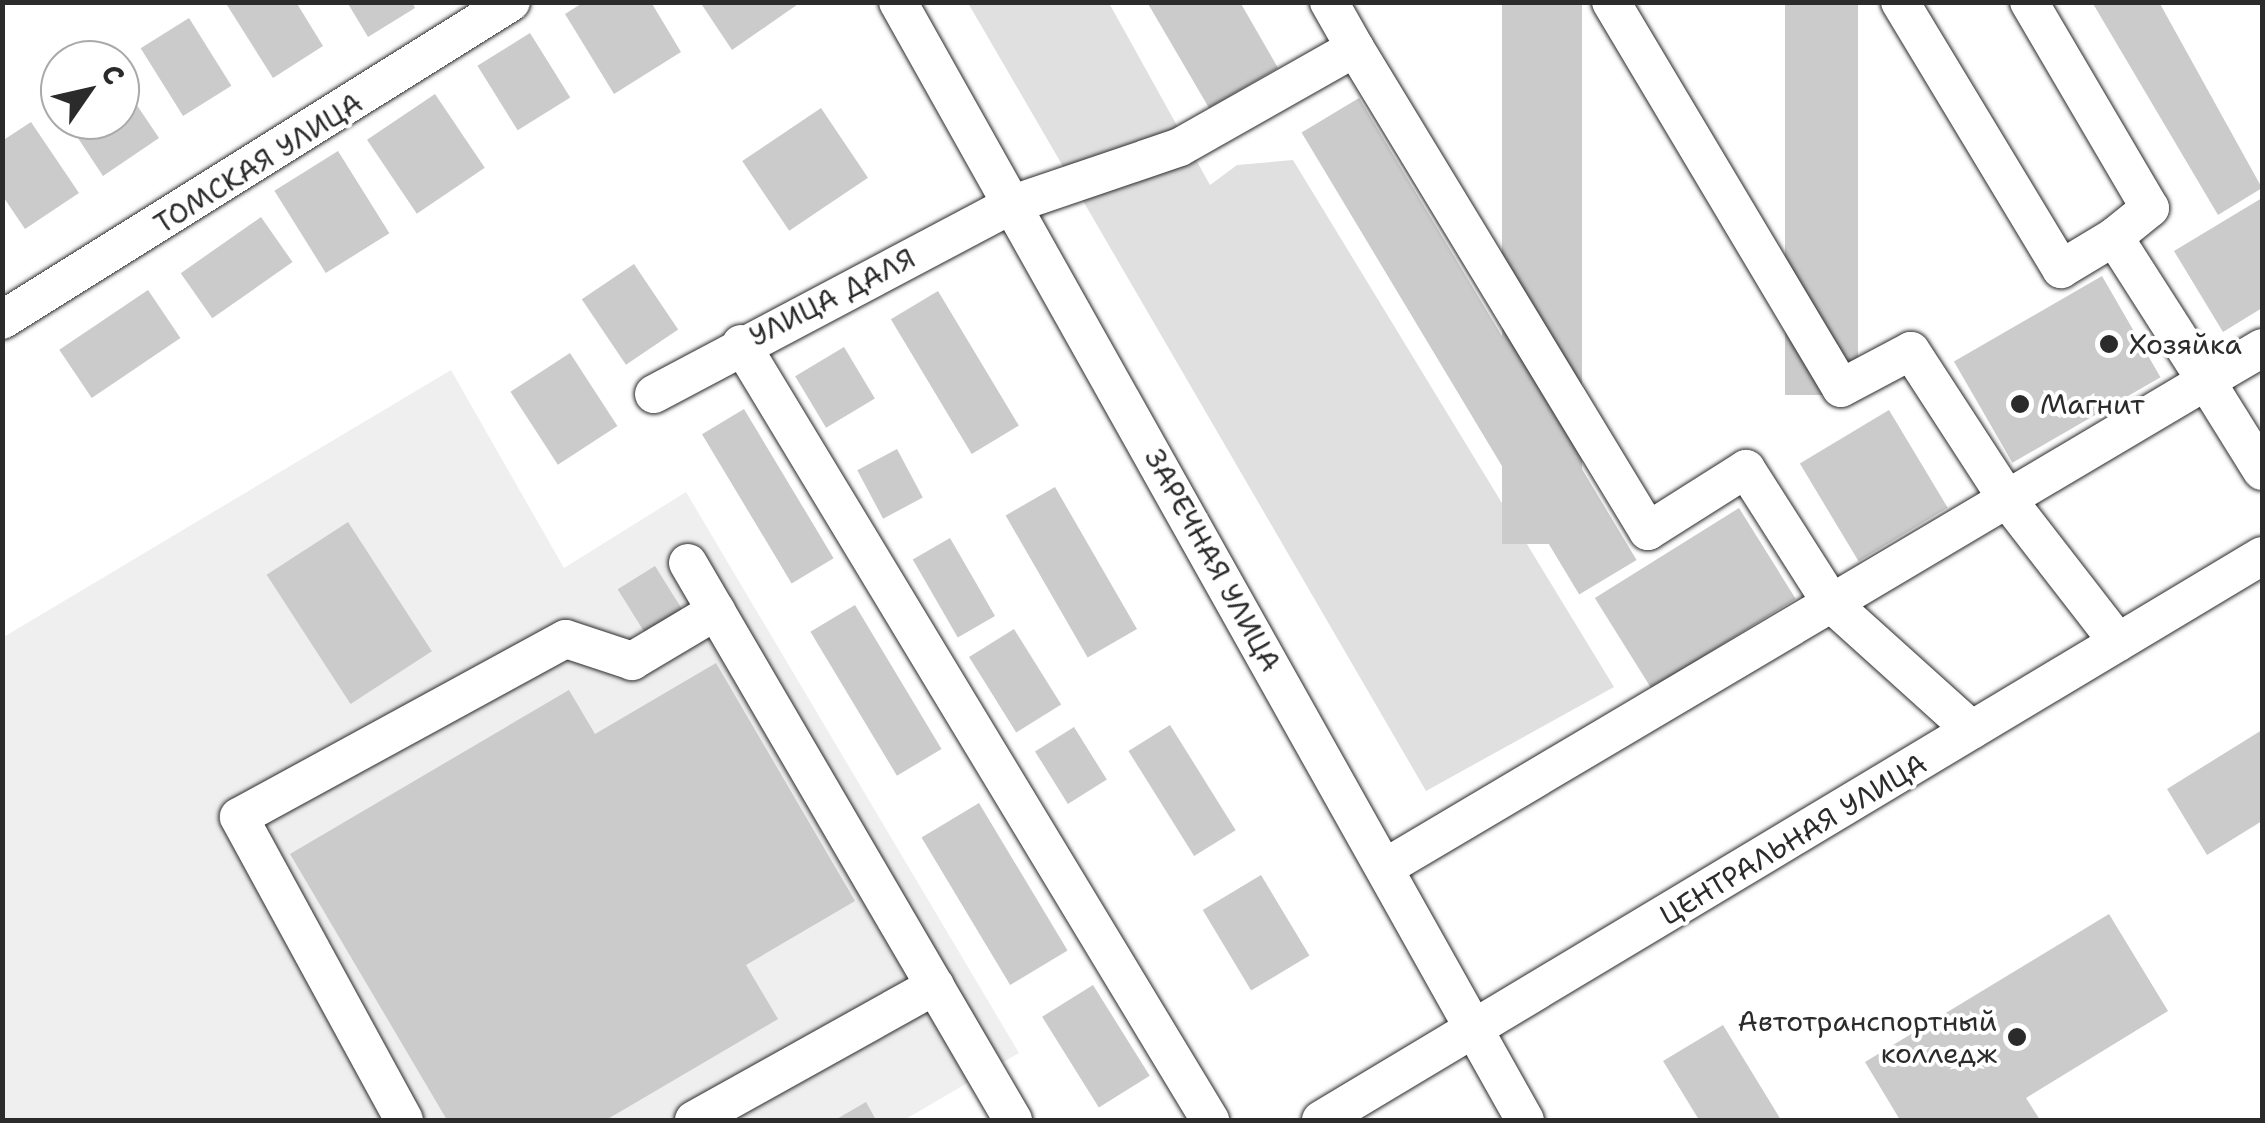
<!DOCTYPE html>
<html>
<head>
<meta charset="utf-8">
<style>
  body { margin:0 }
  #map { position:relative; width:2265px; height:1123px; overflow:hidden; background:#fff; font-family:"Shantell Sans",sans-serif }
  div>[style] { position:absolute }
  [style*='--x'] { left:calc(var(--x)*1px); top:calc(var(--y)*1px); width:calc(var(--w)*1px); rotate:calc(var(--a)*1deg) }
  .built>* { inset:0; background:#efefef }
  .green>* { inset:0; background:#e0e0e0 }
  .building>* { inset:0; background:#cbcbcb; transform-origin:0 0 }
  .roads { filter:drop-shadow(0 0 2px #2b2b2b) drop-shadow(0 0 2px #2b2b2b) }
  .minor>* { height:38px; margin:-19px; padding:0 19px; transform-origin:19px; border-radius:19px; background:#fff }
  .dots>* { width:28px; height:28px; translate:-50% -50%; box-sizing:border-box; border:5px solid #fff; border-radius:50% }
  span { translate:-50% -50%; white-space:nowrap; text-align:center; line-height:1.15; -webkit-text-stroke:8px #fff; paint-order:stroke }
  .street-label { font-size:28px; color:#2b2b2b }
  .poi-label { font-size:28px; color:#2b2b2b }
  .left { translate:0 -50%; text-align:left }
  .right { translate:-100% -50%; text-align:right }
  .frame { position:absolute; inset:0; border:5px solid #2b2b2b; pointer-events:none }
  .north { position:absolute; left:40px; top:40px; width:100px; height:100px; box-sizing:border-box; background:#fff; border:2px solid #aaa; border-radius:50%; rotate:56deg; font-size:28px; font-weight:700; line-height:40px; text-align:center; color:#2b2b2b }
  .north::after { content:''; display:block; margin:auto; width:35px; height:45px; background:#2b2b2b; clip-path:polygon(50% 0,100% 100%,50% 72%,0 100%) }
</style>
</head>
<body>
<div id="map">
  <div class="built">
    <i style="clip-path:polygon(451px 370px,564px 568px,686px 492px,1019px 1053px,904px 1120px,3px 1120px,2px 638px)"></i>
  </div>
  <div class="green">
    <i style="clip-path:polygon(968px 3px,1109px 3px,1210px 185px,1237px 165px,1293px 160px,1614px 687px,1426px 791px)"></i>
  </div>
  <div class="building">
    <i style="clip-path:polygon(225px 2px,296px 2px,323px 46px,273px 78px)"></i>
    <i style="clip-path:polygon(347px 2px,412px 2px,415px 8px,368px 37px)"></i>
    <i style="clip-path:polygon(584px 2px,651px 2px,681px 52px,614px 94px,565px 14px)"></i>
    <i style="clip-path:polygon(700px 2px,801px 2px,732px 50px)"></i>
    <i style="clip-path:polygon(1147px 2px,1240px 2px,1278px 68px,1209px 108px)"></i>
    <i style="left:1502px;top:2px;width:80px;height:542px"></i>
    <i style="left:1785px;top:2px;width:73px;height:393px"></i>
    <i style="clip-path:polygon(2092px 2px,2159px 2px,2262px 188px,2218px 215px)"></i>
    <i style="left:189px;top:18px;width:80px;height:57px;rotate:58deg"></i>
    <i style="left:530px;top:33px;width:76px;height:62px;rotate:58deg"></i>
    <i style="clip-path:polygon(120px 80px,159px 138px,103px 176px,66px 120px,120px 120px)"></i>
    <i style="clip-path:polygon(60px 91px,60px 112px,50px 97px)"></i>
    <i style="left:435px;top:94px;width:89px;height:82px;rotate:56deg"></i>
    <i style="left:1359px;top:98px;width:539px;height:67px;rotate:59deg"></i>
    <i style="left:821px;top:108px;width:84px;height:95px;rotate:56deg"></i>
    <i style="clip-path:polygon(31px 122px,79px 193px,25px 229px,2px 195px,2px 141px)"></i>
    <i style="left:338px;top:151px;width:97px;height:75px;rotate:58deg"></i>
    <i style="clip-path:polygon(2262px 198px,2262px 308px,2223px 332px,2174px 251px)"></i>
    <i style="left:261px;top:217px;width:55px;height:98px;rotate:55deg"></i>
    <i style="left:634px;top:264px;width:79px;height:63px;rotate:56deg"></i>
    <i style="left:2102px;top:276px;width:117px;height:171px;rotate:60deg"></i>
    <i style="left:148px;top:290px;width:58px;height:107px;rotate:56deg"></i>
    <i style="left:938px;top:291px;width:157px;height:55px;rotate:59deg"></i>
    <i style="left:844px;top:347px;width:60px;height:57px;rotate:59deg"></i>
    <i style="left:570px;top:353px;width:87px;height:71px;rotate:57deg"></i>
    <i style="left:744px;top:409px;width:174px;height:49px;rotate:59deg"></i>
    <i style="left:1889px;top:410px;width:114px;height:104px;rotate:59deg"></i>
    <i style="left:897px;top:449px;width:55px;height:45px;rotate:62deg"></i>
    <i style="left:1055px;top:487px;width:164px;height:57px;rotate:60deg"></i>
    <i style="left:1739px;top:508px;width:107px;height:170px;rotate:58deg"></i>
    <i style="left:348px;top:522px;width:154px;height:97px;rotate:57deg"></i>
    <i style="left:950px;top:538px;width:90px;height:43px;rotate:60deg"></i>
    <i style="left:655px;top:566px;width:52px;height:44px;rotate:58deg"></i>
    <i style="left:855px;top:605px;width:168px;height:52px;rotate:59deg"></i>
    <i style="left:1014px;top:629px;width:89px;height:53px;rotate:58deg"></i>
    <i style="clip-path:polygon(716px 663px,855px 901px,746px 965px,778px 1019px,606px 1120px,447px 1120px,290px 854px,569px 690px,595px 734px)"></i>
    <i style="left:1170px;top:725px;width:124px;height:49px;rotate:58deg"></i>
    <i style="left:1074px;top:727px;width:62px;height:46px;rotate:58deg"></i>
    <i style="clip-path:polygon(2262px 730px,2262px 821px,2207px 855px,2167px 789px)"></i>
    <i style="left:979px;top:803px;width:172px;height:67px;rotate:59deg"></i>
    <i style="left:1261px;top:875px;width:94px;height:68px;rotate:59deg"></i>
    <i style="clip-path:polygon(2109px 914px,2168px 1011px,2026px 1098px,2040px 1120px,1900px 1120px,1865px 1062px)"></i>
    <i style="left:1093px;top:985px;width:107px;height:60px;rotate:58deg"></i>
    <i style="clip-path:polygon(1723px 1025px,1781px 1120px,1699px 1120px,1663px 1061px)"></i>
    <i style="clip-path:polygon(866px 1102px,876px 1120px,835px 1120px)"></i>
  </div>
  <div class="roads">
    <div class="minor">
      <i style="--x:898;--y:2;--w:1282;--a:60.72"></i>
      <i style="--x:1611;--y:2;--w:449;--a:59.2"></i>
      <i style="--x:1841;--y:388;--w:79;--a:-27.9"></i>
      <i style="--x:1911;--y:351;--w:176;--a:57"></i>
      <i style="--x:2007;--y:499;--w:181;--a:52.2"></i>
      <i style="--x:1900;--y:2;--w:312;--a:58.9"></i>
      <i style="--x:2061;--y:269;--w:62;--a:-31.1"></i>
      <i style="--x:2029;--y:2;--w:239;--a:59.6"></i>
      <i style="--x:2150;--y:208;--w:46;--a:141.1"></i>
      <i style="--x:2114;--y:237;--w:171;--a:57.4"></i>
      <i style="--x:2206;--y:381;--w:65;--a:-30.5"></i>
      <i style="--x:1355;--y:48;--w:565;--a:58.76"></i>
      <i style="--x:1648;--y:531;--w:116;--a:-32.3"></i>
      <i style="--x:1746;--y:469;--w:160;--a:57.5"></i>
      <i style="--x:1832;--y:604;--w:188;--a:42"></i>
      <i style="--x:2;--y:320;--w:600;--a:-32"></i>
      <i style="--x:741;--y:344;--w:907;--a:58.85"></i>
      <i style="--x:654;--y:394;--w:406;--a:-27.9"></i>
      <i style="--x:1013;--y:204;--w:176;--a:-18.8"></i>
      <i style="--x:1180;--y:147;--w:201;--a:-29.5"></i>
      <i style="--x:1355;--y:48;--w:53;--a:-119.5"></i>
      <i style="--x:688;--y:563;--w:645;--a:59.74"></i>
      <i style="--x:1386;--y:867;--w:953;--a:-30.65"></i>
      <i style="--x:2206;--y:381;--w:106;--a:58.1"></i>
      <i style="--x:404;--y:1120;--w:345;--a:-118.6"></i>
      <i style="--x:239;--y:817;--w:372;--a:-28.6"></i>
      <i style="--x:566;--y:639;--w:70;--a:18.4"></i>
      <i style="--x:632;--y:661;--w:98;--a:-30.8"></i>
      <i style="--x:694;--y:1120;--w:276;--a:-29.1"></i>
      <i style="--x:1321;--y:1120;--w:1097;--a:-30.94"></i>
    </div>
  </div>
  <div class="dots">
    <i style="left:2109px;top:344px;background:#2b2b2b"></i>
    <i style="left:2020px;top:404px;background:#2b2b2b"></i>
    <i style="left:2017px;top:1037px;background:#2b2b2b"></i>
  </div>
  <div class="street-label">
    <span style="left:258px;top:163px;rotate:-32deg">ТОМСКАЯ УЛИЦА</span>
    <span style="left:832px;top:297px;rotate:-27deg">УЛИЦА ДАЛЯ</span>
    <span style="left:1213px;top:560px;rotate:61deg">ЗАРЕЧНАЯ УЛИЦА</span>
    <span style="left:1793px;top:839px;rotate:-31deg">ЦЕНТРАЛЬНАЯ УЛИЦА</span>
  </div>
  <div class="poi-label">
    <span class="left" style="left:2129px;top:344px">Хозяйка</span>
    <span class="left" style="left:2040px;top:404px">Магнит</span>
    <span class="right" style="left:1997px;top:1037px">Автотранспортный<br>колледж</span>
  </div>
  <div class="frame"></div>
  <div class="north">С</div>
</div>
</body>
</html>
